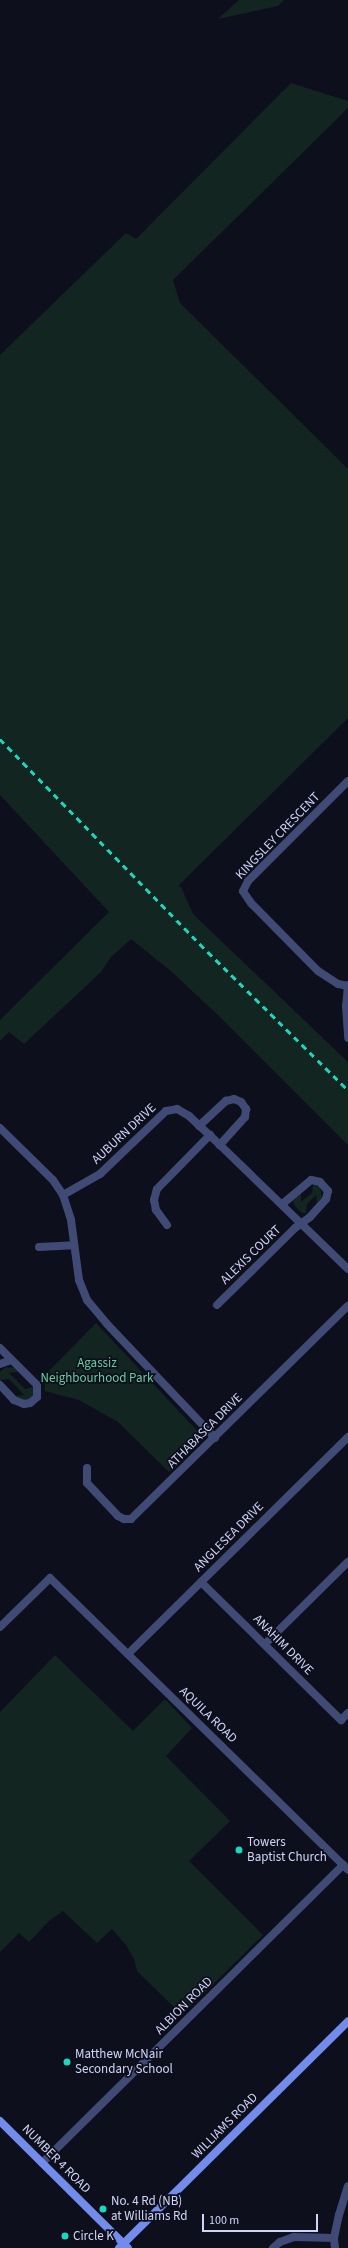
<!DOCTYPE html>
<html>
<head>
<meta charset="utf-8">
<style>
  body { margin:0 }
  #map { position:relative; width:348px; height:2248px; overflow:hidden; background:#0e0f1c; font-family:"Source Sans 3",sans-serif }
  div>[style] { position:absolute }
  [style*='--x'] { left:calc(var(--x)*1px); top:calc(var(--y)*1px); width:calc(var(--w)*1px); rotate:calc(var(--a)*1deg) }
  .green>* { inset:0; background:#122520 }
  .street>* { height:8px; margin:-4px; padding:0 4px; transform-origin:4px; border-radius:4px; background:#3f4a75 }
  .secondary>* { height:8px; margin:-4px; padding:0 4px; transform-origin:4px; border-radius:4px; background:#738cec }
  .rail>* { height:2.5px; margin-top:-1.25px; transform-origin:0; background:repeating-linear-gradient(90deg,#1ed6be 0 6px,transparent 0 11px) }
  .dots>* { width:11px; height:11px; translate:-50% -50%; box-sizing:border-box; border:2px solid #0e0f1c; border-radius:50% }
  span { translate:-50% -50%; white-space:nowrap; text-align:center; line-height:1.15; -webkit-text-stroke:3.5px #0e0f1c; paint-order:stroke }
  .street-label { font-size:13px; color:#d0d4f8 }
  .park-label { font-size:13px; color:#66ce9c }
  .poi-label { font-size:13px; color:#d0d4f8 }
  .left { translate:0 -50%; text-align:left }
  .scale { position:absolute; left:202px; top:2214px; width:116px; height:18px; box-sizing:border-box; border:2px solid #d0d4f8; border-top:0; padding-left:5px; font-size:12px; line-height:14px; white-space:nowrap; color:#d0d4f8; -webkit-text-stroke:3px #0e0f1c; paint-order:stroke }
</style>
</head>
<body>
<div id="map">
  <div class="green">
    <i style="clip-path:polygon(239px 0,284px 0,278px 6px,218px 19px)"></i>
    <i style="clip-path:polygon(291px 83px,348px 101px,348px 108px,173px 280px,180px 303px,348px 469px,348px 718px,178px 886px,181px 887px,193px 914px,348px 1062px,348px 1145px,223px 1020px,172px 972px,131px 939px,111px 957px,101px 972px,24px 1044px,9px 1032px,0 1041px,0 1020px,109px 912px,0 795px,0 355px,126px 233px,136px 239px)"></i>
    <i style="clip-path:polygon(313px 1184px,320px 1187px,322px 1197px,317px 1203px,316px 1195px,307px 1204px,306px 1213px,302px 1213px,294px 1205px,293px 1200px,301px 1194px,301px 1202px,312px 1193px)"></i>
    <i style="clip-path:polygon(96px 1323px,203px 1437px,169px 1472px,118px 1422px,79px 1400px,45px 1391px,44px 1376px)"></i>
    <i style="clip-path:polygon(6px 1367px,14px 1368px,18px 1372px,9px 1373px,25px 1389px,33px 1387px,33px 1395px,28px 1400px,22px 1401px,15px 1396px,24px 1395px,9px 1379px,0 1380px,0 1372px)"></i>
    <i style="clip-path:polygon(55px 1655px,133px 1731px,165px 1699px,192px 1728px,166px 1756px,230px 1821px,189px 1861px,263px 1935px,182px 2015px,137px 1971px,134px 1959px,126px 1945px,112px 1929px,97px 1943px,63px 1911px,49px 1921px,29px 1942px,19px 1933px,0 1952px,0 1712px)"></i>
  </div>
  <div class="street">
    <i style="--x:348;--y:985;--w:21;--a:95"></i>
    <i style="--x:346;--y:1006;--w:32;--a:86"></i>
    <i style="--x:347;--y:986;--w:9;--a:-167"></i>
    <i style="--x:338;--y:984;--w:24;--a:-147"></i>
    <i style="--x:318;--y:971;--w:95;--a:-134.6"></i>
    <i style="--x:251;--y:903;--w:14;--a:-124"></i>
    <i style="--x:243;--y:891;--w:11;--a:-63"></i>
    <i style="--x:248;--y:881;--w:141;--a:-45"></i>
    <i style="--x:199;--y:1126;--w:37;--a:-43"></i>
    <i style="--x:226;--y:1101;--w:8;--a:-14"></i>
    <i style="--x:234;--y:1099;--w:8;--a:23"></i>
    <i style="--x:241;--y:1102;--w:9;--a:54"></i>
    <i style="--x:246;--y:1109;--w:8;--a:97"></i>
    <i style="--x:245;--y:1117;--w:38;--a:132"></i>
    <i style="--x:0;--y:1128;--w:74;--a:44.5"></i>
    <i style="--x:53;--y:1180;--w:18;--a:56"></i>
    <i style="--x:63;--y:1195;--w:26;--a:72"></i>
    <i style="--x:71;--y:1220;--w:61;--a:82.4"></i>
    <i style="--x:79;--y:1280;--w:22;--a:68"></i>
    <i style="--x:87;--y:1300;--w:31;--a:50"></i>
    <i style="--x:107;--y:1324;--w:157;--a:46.5"></i>
    <i style="--x:63;--y:1195;--w:43;--a:-29.6"></i>
    <i style="--x:100;--y:1174;--w:91;--a:-43.7"></i>
    <i style="--x:166;--y:1111;--w:11;--a:-10"></i>
    <i style="--x:177;--y:1109;--w:14;--a:30"></i>
    <i style="--x:189;--y:1116;--w:42;--a:43.1"></i>
    <i style="--x:220;--y:1145;--w:178;--a:44.1"></i>
    <i style="--x:167;--y:1225;--w:19;--a:-126"></i>
    <i style="--x:156;--y:1210;--w:10;--a:-101"></i>
    <i style="--x:154;--y:1200;--w:11;--a:-75"></i>
    <i style="--x:157;--y:1189;--w:76;--a:-45.5"></i>
    <i style="--x:39;--y:1247;--w:34;--a:-3"></i>
    <i style="--x:217;--y:1305;--w:110;--a:-44.6"></i>
    <i style="--x:295;--y:1228;--w:19;--a:-36"></i>
    <i style="--x:310;--y:1217;--w:24;--a:-48"></i>
    <i style="--x:326;--y:1199;--w:8;--a:-76"></i>
    <i style="--x:328;--y:1191;--w:12;--a:-132"></i>
    <i style="--x:320;--y:1182;--w:9;--a:-167"></i>
    <i style="--x:311;--y:1180;--w:38;--a:140"></i>
    <i style="--x:0;--y:1348;--w:52;--a:45"></i>
    <i style="--x:37;--y:1385;--w:12;--a:90"></i>
    <i style="--x:37;--y:1397;--w:9;--a:139"></i>
    <i style="--x:30;--y:1403;--w:6;--a:171"></i>
    <i style="--x:24;--y:1404;--w:11;--a:-158"></i>
    <i style="--x:14;--y:1400;--w:21;--a:-133"></i>
    <i style="--x:0;--y:1364;--w:12;--a:-20"></i>
    <i style="--x:87;--y:1468;--w:15;--a:90"></i>
    <i style="--x:87;--y:1483;--w:45;--a:46.8"></i>
    <i style="--x:118;--y:1516;--w:7;--a:27"></i>
    <i style="--x:124;--y:1519;--w:7;--a:0"></i>
    <i style="--x:131;--y:1519;--w:304;--a:-44.5"></i>
    <i style="--x:201;--y:1582;--w:197;--a:44.6"></i>
    <i style="--x:341;--y:1720;--w:10;--a:-45"></i>
    <i style="--x:0;--y:1627;--w:70;--a:-44.4"></i>
    <i style="--x:50;--y:1578;--w:417;--a:44.4"></i>
    <i style="--x:265;--y:1644;--w:117;--a:-44.7"></i>
    <i style="--x:128;--y:1654;--w:309;--a:-44.6"></i>
    <i style="--x:42;--y:2163;--w:424;--a:-44.7"></i>
    <i style="--x:273;--y:2248;--w:9;--a:-41"></i>
    <i style="--x:280;--y:2242;--w:15;--a:-20"></i>
    <i style="--x:294;--y:2237;--w:40;--a:1.4"></i>
    <i style="--x:335;--y:2248;--w:10;--a:-96"></i>
    <i style="--x:334;--y:2238;--w:24;--a:-78"></i>
    <i style="--x:339;--y:2215;--w:30;--a:-73"></i>
  </div>
  <div class="secondary">
    <i style="--x:0;--y:2121;--w:180;--a:44.8"></i>
    <i style="--x:119;--y:2248;--w:322;--a:-44.7"></i>
  </div>
  <div class="rail">
    <i style="--x:0;--y:739;--w:298;--a:45.7"></i>
    <i style="--x:208;--y:952;--w:197;--a:44.6"></i>
  </div>
  <div class="dots">
    <i style="left:239px;top:1850px;background:#1ed6be"></i>
    <i style="left:67px;top:2062px;background:#1ed6be"></i>
    <i style="left:103px;top:2209px;background:#1ed6be"></i>
    <i style="left:65px;top:2236px;background:#1ed6be"></i>
  </div>
  <div class="street-label">
    <span style="left:278px;top:836px;rotate:-46deg">KINGSLEY CRESCENT</span>
    <span style="left:124px;top:1134px;rotate:-43deg">AUBURN DRIVE</span>
    <span style="left:251px;top:1255px;rotate:-44deg">ALEXIS COURT</span>
    <span style="left:205px;top:1431px;rotate:-45deg">ATHABASCA DRIVE</span>
    <span style="left:229px;top:1537px;rotate:-45deg">ANGLESEA DRIVE</span>
    <span style="left:283px;top:1645px;rotate:45deg">ANAHIM DRIVE</span>
    <span style="left:208px;top:1715px;rotate:44deg">AQUILA ROAD</span>
    <span style="left:184px;top:2006px;rotate:-45deg">ALBION ROAD</span>
    <span style="left:225px;top:2126px;rotate:-45deg">WILLIAMS ROAD</span>
    <span style="left:56px;top:2159px;rotate:45deg">NUMBER 4 ROAD</span>
  </div>
  <div class="park-label">
    <span style="left:97px;top:1371px">Agassiz<br>Neighbourhood Park</span>
  </div>
  <div class="poi-label">
    <span class="left" style="left:247px;top:1850px">Towers<br>Baptist Church</span>
    <span class="left" style="left:75px;top:2062px">Matthew McNair<br>Secondary School</span>
    <span class="left" style="left:111px;top:2209px">No. 4 Rd (NB)<br>at Williams Rd</span>
    <span class="left" style="left:73px;top:2236px">Circle K</span>
  </div>
  <div class="scale">100 m</div>
</div>
</body>
</html>
